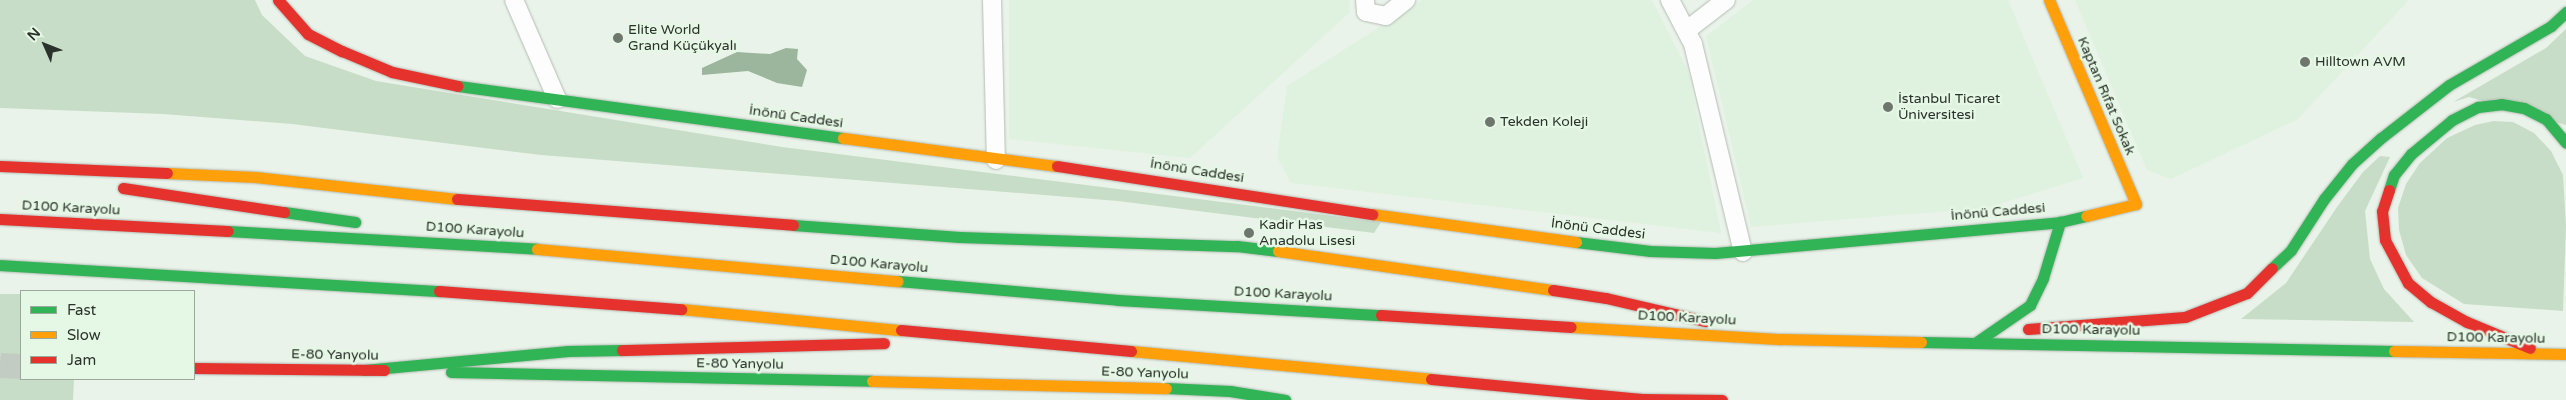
<!DOCTYPE html>
<html>
<head>
<meta charset="utf-8">
<style>
  body { margin:0 }
  #map { position:relative; width:2566px; height:400px; overflow:hidden; background:#e9f3e9; font-family:"Varela Round",sans-serif }
  div>[style] { position:absolute }
  [style*='--x'] { left:calc(var(--x)*1px); top:calc(var(--y)*1px); width:calc(var(--w)*1px); rotate:calc(var(--a)*1deg) }
  .built>* { inset:0; background:#dff1df }
  .green>* { inset:0; background:#c8ddc8 }
  .water>* { inset:0; background:#9cb59d }
  .secondary-tunnel>* { height:25px; margin-top:-12.5px; transform-origin:0; background:repeating-linear-gradient(90deg,#c3ccc3 0 25px,transparent 0 37px) }
  .roads { filter:drop-shadow(0 0 1px #b5bcb5) drop-shadow(0 0 1px #b5bcb5) }
  .street>* { height:18px; margin:-9px; padding:0 9px; transform-origin:9px; border-radius:9px; background:#fcfdfc }
  .fast>* { height:11px; margin:-5.5px; padding:0 5.5px; transform-origin:5.5px; border-radius:5.5px; background:#30b455 }
  .slow>* { height:11px; margin:-5.5px; padding:0 5.5px; transform-origin:5.5px; border-radius:5.5px; background:#ff9f0a }
  .jam>* { height:11px; margin:-5.5px; padding:0 5.5px; transform-origin:5.5px; border-radius:5.5px; background:#e5322d }
  .dots>* { width:14px; height:14px; translate:-50% -50%; box-sizing:border-box; border:2px solid #e5f7e5; border-radius:50% }
  span { translate:-50% -50%; white-space:nowrap; text-align:center; line-height:1.15; -webkit-text-stroke:5px #e5f7e5; paint-order:stroke }
  .poi-label { font-size:14px; color:#2b322b }
  .left { translate:0 -50%; text-align:left }
  .street-label { font-size:14px; color:#2b322b }
  .legend { position:absolute; left:20px; top:290px; width:175px; height:90px; box-sizing:border-box; background:#e5f7e5; border:1px solid #9ba89b; margin:0; padding:6px 9px; list-style:none; font-size:15px; color:#2b322b }
  .legend li { display:flex; align-items:center; gap:10px; height:25px }
  .legend b { width:25px; border:1px solid #9ba89b }
  .north { position:absolute; left:20px; top:20px; width:50px; height:50px; -webkit-text-stroke:4px #e5f7e5; paint-order:stroke; rotate:314deg; font-size:14px; font-weight:700; line-height:20px; text-align:center; color:#2b322b }
  .north::after { content:''; display:block; margin:auto; width:18px; height:22px; background:#2b322b; clip-path:polygon(50% 0,100% 100%,50% 72%,0 100%) }
</style>
</head>
<body>
<div id="map">
  <div class="built">
    <i style="clip-path:polygon(1009px 0,1349px 0,1350px 12px,1190px 158px,1009px 139px)"></i>
    <i style="clip-path:polygon(1422px 0,1652px 0,1688px 71px,1721px 233px,1291px 183px,1277px 157px,1287px 86px)"></i>
    <i style="clip-path:polygon(1753px 0,2008px 0,2083px 178px,1986px 208px,1751px 227px,1706px 36px)"></i>
    <i style="clip-path:polygon(2075px 0,2409px 0,2298px 119px,2171px 179px,2147px 170px)"></i>
  </div>
  <div class="green">
    <i style="clip-path:polygon(0 0,255px 0,262px 15px,305px 56px,376px 81px,782px 147px,1381px 222px,1374px 233px,1118px 201px,541px 155px,292px 124px,163px 114px,0 108px)"></i>
    <i style="clip-path:polygon(2566px 29px,2566px 125px,2469px 97px,2453px 102px,2546px 48px)"></i>
    <i style="clip-path:polygon(2494px 121px,2513px 122px,2534px 133px,2551px 151px,2563px 175px,2566px 226px,2563px 311px,2464px 304px,2422px 278px,2406px 255px,2399px 230px,2398px 208px,2406px 184px,2420px 163px,2447px 138px,2475px 125px)"></i>
    <i style="clip-path:polygon(2380px 156px,2390px 157px,2365px 211px,2370px 259px,2384px 289px,2414px 322px,2241px 319px,2286px 283px,2337px 207px,2363px 172px)"></i>
    <i style="clip-path:polygon(0 294px,21px 294px,21px 379px,74px 379px,73px 400px,0 400px)"></i>
  </div>
  <div class="water">
    <i style="clip-path:polygon(786px 48px,798px 49px,797px 59px,807px 70px,802px 87px,777px 83px,748px 71px,702px 75px,702px 68px,737px 52px,770px 54px)"></i>
  </div>
  <div class="secondary-tunnel">
    <i style="--x:0;--y:365;--w:21;--a:3"></i>
  </div>
  <div class="roads">
    <div class="street">
      <i style="--x:514;--y:0;--w:108;--a:66.5"></i>
      <i style="--x:992;--y:0;--w:160;--a:88.6"></i>
      <i style="--x:1365;--y:0;--w:12;--a:85"></i>
      <i style="--x:1366;--y:12;--w:20;--a:11"></i>
      <i style="--x:1386;--y:16;--w:26;--a:-39"></i>
      <i style="--x:1670;--y:0;--w:50;--a:62.4"></i>
      <i style="--x:1693;--y:44;--w:214;--a:76.5"></i>
      <i style="--x:1687;--y:30;--w:49;--a:-37.6"></i>
    </div>
    <div class="fast">
      <i style="--x:458;--y:86;--w:388;--a:7.7"></i>
      <i style="--x:2389;--y:190;--w:16;--a:-72"></i>
      <i style="--x:2394;--y:175;--w:27;--a:-51"></i>
      <i style="--x:2411;--y:154;--w:53;--a:-39.7"></i>
      <i style="--x:2452;--y:120;--w:29;--a:-27"></i>
      <i style="--x:2478;--y:107;--w:23;--a:-7"></i>
      <i style="--x:2501;--y:104;--w:23;--a:10"></i>
      <i style="--x:2524;--y:108;--w:25;--a:27"></i>
      <i style="--x:2546;--y:119;--w:31;--a:50"></i>
      <i style="--x:284;--y:212;--w:72;--a:8"></i>
      <i style="--x:793;--y:225;--w:167;--a:4.1"></i>
      <i style="--x:960;--y:237;--w:277;--a:1.9"></i>
      <i style="--x:1237;--y:246;--w:41;--a:7"></i>
      <i style="--x:228;--y:231;--w:310;--a:3.3"></i>
      <i style="--x:1576;--y:242;--w:75;--a:6.9"></i>
      <i style="--x:1650;--y:251;--w:65;--a:1.8"></i>
      <i style="--x:1715;--y:253;--w:346;--a:-5.1"></i>
      <i style="--x:2060;--y:222;--w:27;--a:-13"></i>
      <i style="--x:0;--y:265;--w:440;--a:3.4"></i>
      <i style="--x:2272;--y:268;--w:26;--a:-43"></i>
      <i style="--x:2291;--y:250;--w:61;--a:-57.1"></i>
      <i style="--x:2324;--y:199;--w:45;--a:-51.3"></i>
      <i style="--x:2352;--y:164;--w:39;--a:-42"></i>
      <i style="--x:2381;--y:138;--w:86;--a:-37.9"></i>
      <i style="--x:2449;--y:85;--w:118;--a:-30"></i>
      <i style="--x:2551;--y:26;--w:21;--a:-43"></i>
      <i style="--x:898;--y:281;--w:221;--a:4.9"></i>
      <i style="--x:1118;--y:300;--w:263;--a:3.3"></i>
      <i style="--x:1921;--y:342;--w:473;--a:1.1"></i>
      <i style="--x:1975;--y:343;--w:67;--a:-34.6"></i>
      <i style="--x:2030;--y:305;--w:30;--a:-64"></i>
      <i style="--x:2043;--y:278;--w:59;--a:-73.1"></i>
      <i style="--x:364;--y:370;--w:205;--a:-5.3"></i>
      <i style="--x:568;--y:351;--w:54;--a:-1.1"></i>
      <i style="--x:451;--y:372;--w:421;--a:1.2"></i>
      <i style="--x:1166;--y:388;--w:64;--a:2.7"></i>
      <i style="--x:1230;--y:391;--w:56;--a:9.3"></i>
    </div>
    <div class="slow">
      <i style="--x:2049;--y:0;--w:222;--a:66.9"></i>
      <i style="--x:2136;--y:204;--w:51;--a:166.5"></i>
      <i style="--x:843;--y:138;--w:216;--a:7.5"></i>
      <i style="--x:167;--y:173;--w:88;--a:2.6"></i>
      <i style="--x:255;--y:177;--w:203;--a:6.2"></i>
      <i style="--x:1372;--y:214;--w:206;--a:7.8"></i>
      <i style="--x:537;--y:249;--w:362;--a:5.1"></i>
      <i style="--x:1278;--y:251;--w:278;--a:8.1"></i>
      <i style="--x:681;--y:309;--w:221;--a:5.5"></i>
      <i style="--x:1571;--y:327;--w:211;--a:3.3"></i>
      <i style="--x:1782;--y:339;--w:139;--a:1.2"></i>
      <i style="--x:1131;--y:351;--w:301;--a:5.3"></i>
      <i style="--x:2394;--y:351;--w:172;--a:1"></i>
      <i style="--x:872;--y:381;--w:294;--a:1.4"></i>
    </div>
    <div class="jam">
      <i style="--x:278;--y:0;--w:45;--a:48.6"></i>
      <i style="--x:308;--y:34;--w:38;--a:27"></i>
      <i style="--x:342;--y:51;--w:54;--a:22.8"></i>
      <i style="--x:392;--y:72;--w:67;--a:12"></i>
      <i style="--x:0;--y:166;--w:167;--a:2.4"></i>
      <i style="--x:1057;--y:166;--w:319;--a:8.7"></i>
      <i style="--x:123;--y:188;--w:163;--a:8.5"></i>
      <i style="--x:2389;--y:190;--w:22;--a:108"></i>
      <i style="--x:2382;--y:211;--w:29;--a:84"></i>
      <i style="--x:2385;--y:240;--w:49;--a:61.9"></i>
      <i style="--x:2408;--y:283;--w:30;--a:40"></i>
      <i style="--x:2431;--y:302;--w:41;--a:29.1"></i>
      <i style="--x:2467;--y:322;--w:68;--a:22.4"></i>
      <i style="--x:457;--y:199;--w:337;--a:4.4"></i>
      <i style="--x:0;--y:219;--w:228;--a:3"></i>
      <i style="--x:1553;--y:290;--w:54;--a:8.6"></i>
      <i style="--x:1606;--y:298;--w:102;--a:13.1"></i>
      <i style="--x:439;--y:291;--w:243;--a:4.3"></i>
      <i style="--x:1381;--y:315;--w:190;--a:3.6"></i>
      <i style="--x:2028;--y:329;--w:157;--a:-4.4"></i>
      <i style="--x:2185;--y:317;--w:66;--a:-21.2"></i>
      <i style="--x:2247;--y:293;--w:35;--a:-45"></i>
      <i style="--x:901;--y:330;--w:231;--a:5.2"></i>
      <i style="--x:622;--y:350;--w:262;--a:-1.5"></i>
      <i style="--x:194;--y:368;--w:190;--a:0.6"></i>
      <i style="--x:1431;--y:379;--w:212;--a:5.4"></i>
      <i style="--x:1642;--y:399;--w:80;--a:0.7"></i>
    </div>
  </div>
  <div class="dots">
    <i style="left:618px;top:38px;background:#6e766e"></i>
    <i style="left:2305px;top:62px;background:#6e766e"></i>
    <i style="left:1888px;top:107px;background:#6e766e"></i>
    <i style="left:1490px;top:122px;background:#6e766e"></i>
    <i style="left:1249px;top:233px;background:#6e766e"></i>
  </div>
  <div class="poi-label">
    <span class="left" style="left:628px;top:38px">Elite World<br>Grand Küçükyalı</span>
    <span class="left" style="left:2315px;top:62px">Hilltown AVM</span>
    <span class="left" style="left:1898px;top:107px">İstanbul Ticaret<br>Üniversitesi</span>
    <span class="left" style="left:1500px;top:122px">Tekden Koleji</span>
    <span class="left" style="left:1259px;top:233px">Kadir Has<br>Anadolu Lisesi</span>
  </div>
  <div class="street-label">
    <span style="left:2106px;top:96px;rotate:67deg">Kaptan Rıfat Sokak</span>
    <span style="left:796px;top:117px;rotate:8deg">İnönü Caddesi</span>
    <span style="left:1197px;top:171px;rotate:9deg">İnönü Caddesi</span>
    <span style="left:71px;top:208px;rotate:3deg">D100 Karayolu</span>
    <span style="left:1998px;top:212px;rotate:-5deg">İnönü Caddesi</span>
    <span style="left:1598px;top:229px;rotate:7deg">İnönü Caddesi</span>
    <span style="left:475px;top:230px;rotate:4deg">D100 Karayolu</span>
    <span style="left:879px;top:264px;rotate:5deg">D100 Karayolu</span>
    <span style="left:1283px;top:294px;rotate:3deg">D100 Karayolu</span>
    <span style="left:1687px;top:318px;rotate:3deg">D100 Karayolu</span>
    <span style="left:2091px;top:330px;rotate:1deg">D100 Karayolu</span>
    <span style="left:2496px;top:338px;rotate:1deg">D100 Karayolu</span>
    <span style="left:335px;top:355px;rotate:1deg">E-80 Yanyolu</span>
    <span style="left:740px;top:364px;rotate:1deg">E-80 Yanyolu</span>
    <span style="left:1145px;top:373px;rotate:2deg">E-80 Yanyolu</span>
  </div>
  <ul class="legend">
  <li><b style="height:6px;background:#30b455"></b>Fast</li>
  <li><b style="height:6px;background:#ff9f0a"></b>Slow</li>
  <li><b style="height:6px;background:#e5322d"></b>Jam</li>
  </ul>
  <div class="north">N</div>
</div>
</body>
</html>
